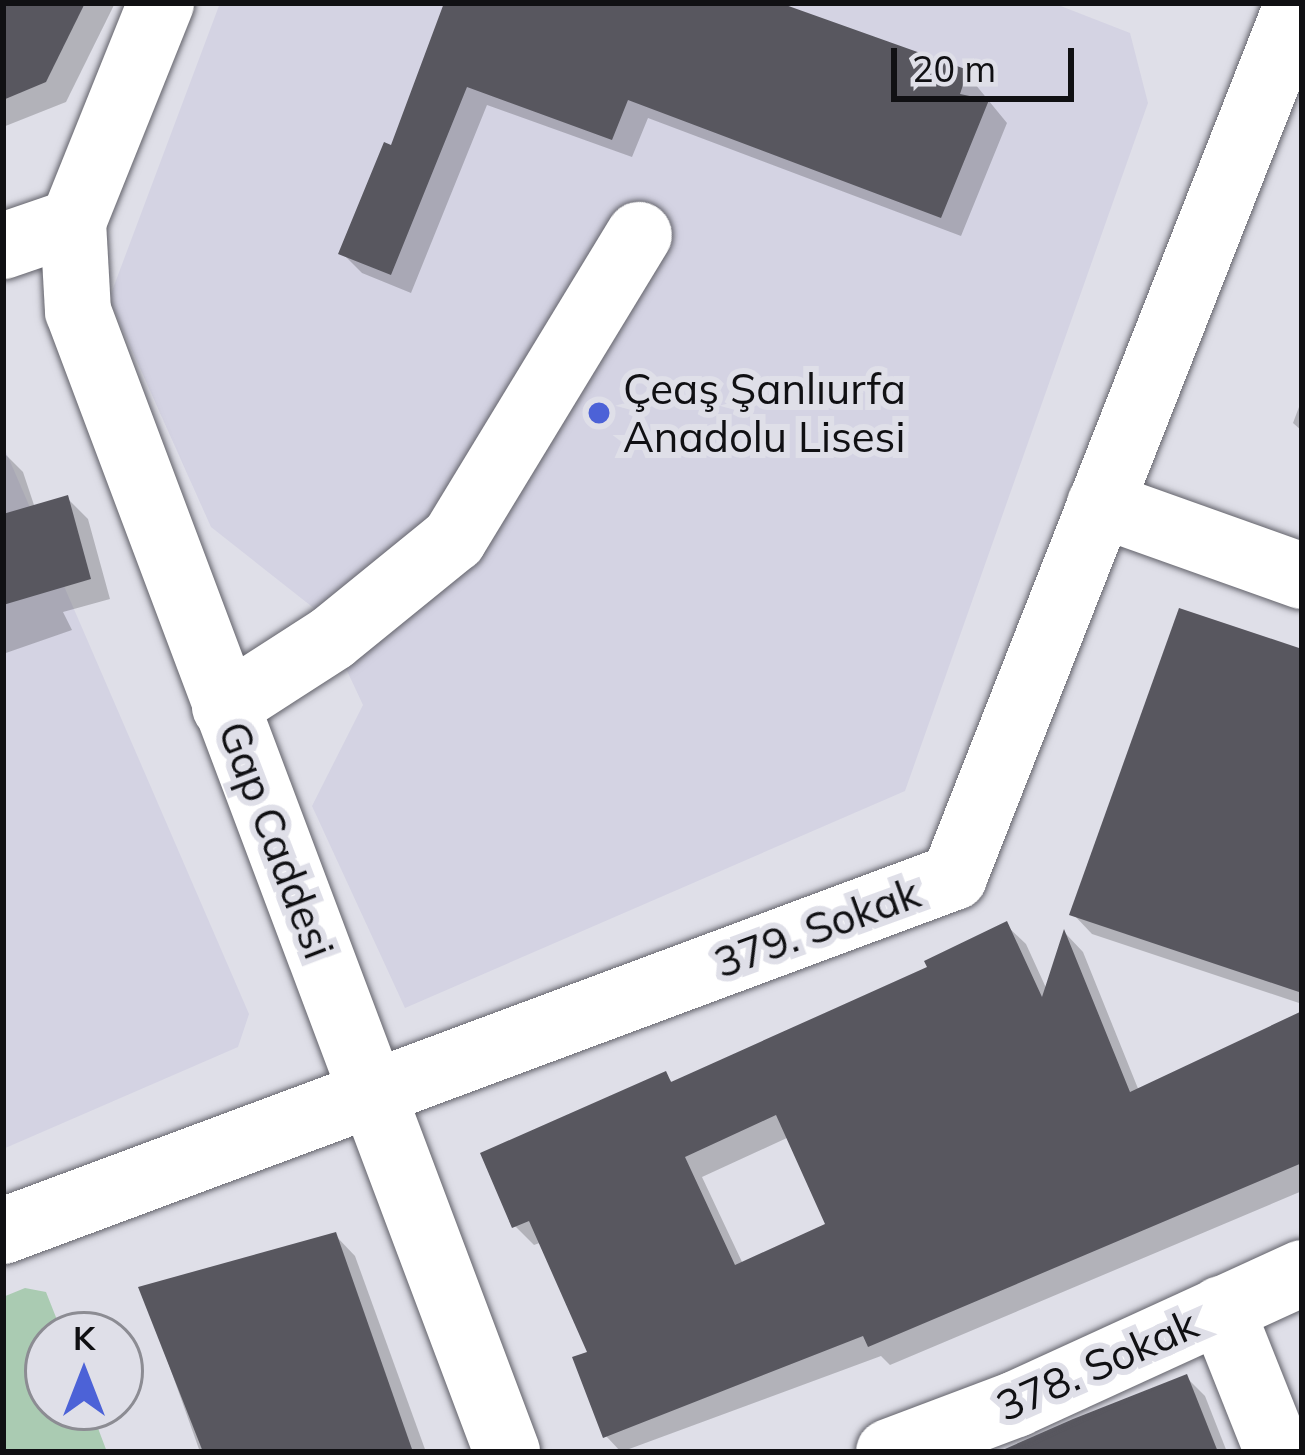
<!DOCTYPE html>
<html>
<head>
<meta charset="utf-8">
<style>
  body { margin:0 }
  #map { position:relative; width:1305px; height:1455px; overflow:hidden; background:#dfdfe8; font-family:Mulish,sans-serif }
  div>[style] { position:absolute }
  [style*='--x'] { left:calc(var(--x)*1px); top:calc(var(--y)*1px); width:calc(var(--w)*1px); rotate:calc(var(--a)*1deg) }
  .built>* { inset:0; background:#d4d3e3 }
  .green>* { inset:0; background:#aacbb2 }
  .shadow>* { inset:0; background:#0003 }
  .building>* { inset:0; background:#58575f }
  .roads { filter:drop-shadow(0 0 3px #62626a) drop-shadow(0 0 3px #62626a) }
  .minor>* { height:66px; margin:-33px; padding:0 33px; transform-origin:33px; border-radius:33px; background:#fff }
  .dots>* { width:33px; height:33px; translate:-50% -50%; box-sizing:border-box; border:6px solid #dfdfe8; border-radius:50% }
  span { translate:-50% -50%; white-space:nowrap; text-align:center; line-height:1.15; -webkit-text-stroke:12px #dfdfe8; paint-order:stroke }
  .poi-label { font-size:42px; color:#101013 }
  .left { translate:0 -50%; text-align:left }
  .street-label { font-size:42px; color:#101013 }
  .frame { position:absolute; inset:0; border:6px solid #101013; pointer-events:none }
  .north { position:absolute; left:24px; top:1311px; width:120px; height:120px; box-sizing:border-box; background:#dfdfe8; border:3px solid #8c8c93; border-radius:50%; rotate:0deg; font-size:33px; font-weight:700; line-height:48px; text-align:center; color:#101013 }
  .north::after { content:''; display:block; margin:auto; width:42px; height:54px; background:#4c62d7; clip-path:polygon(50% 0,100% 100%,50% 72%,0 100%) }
  .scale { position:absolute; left:891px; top:48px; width:183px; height:54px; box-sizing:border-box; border:6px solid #101013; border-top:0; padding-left:15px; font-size:36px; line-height:42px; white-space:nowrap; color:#101013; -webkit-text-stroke:9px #dfdfe8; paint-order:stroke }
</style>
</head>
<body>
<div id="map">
  <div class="built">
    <i style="clip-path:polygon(220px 3px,1053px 3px,1130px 33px,1148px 103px,905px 791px,405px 1008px,312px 806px,363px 705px,320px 613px,211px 527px,109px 299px)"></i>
    <i style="clip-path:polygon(3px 445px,249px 1014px,238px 1047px,3px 1149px)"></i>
  </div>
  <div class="green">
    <i style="clip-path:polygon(25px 1288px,46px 1292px,63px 1335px,48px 1335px,48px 1407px,90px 1407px,107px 1452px,3px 1452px,3px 1297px)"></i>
  </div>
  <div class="shadow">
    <i style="clip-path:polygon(3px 3px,115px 3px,66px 102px,3px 127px)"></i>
    <i style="clip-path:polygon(448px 3px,771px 3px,966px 73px,1007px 123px,961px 236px,648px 118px,632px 157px,487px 105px,411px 293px,362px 273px,342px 253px,393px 149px)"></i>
    <i style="clip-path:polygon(1302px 399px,1302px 431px,1293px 423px)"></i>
    <i style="clip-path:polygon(3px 452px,23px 472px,35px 508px,68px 499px,88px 519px,110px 599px,63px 612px,72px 630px,3px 654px)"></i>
    <i style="clip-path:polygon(1302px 653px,1302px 1004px,1092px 934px,1073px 914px)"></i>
    <i style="clip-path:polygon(evenodd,1006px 925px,1026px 944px,1047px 990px,1066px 934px,1083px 952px,1139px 1091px,1302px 1015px,1302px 1191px,890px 1365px,881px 1356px,621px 1452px,606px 1436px,591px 1353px,542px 1242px,534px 1245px,515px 1226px,665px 1075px,674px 1084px,931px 969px,1006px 925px,789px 1137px,829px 1225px,743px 1264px,702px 1177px,789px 1137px)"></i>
    <i style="clip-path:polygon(335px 1235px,355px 1256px,426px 1452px,200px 1452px,142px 1289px)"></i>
    <i style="clip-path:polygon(1186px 1377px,1205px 1396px,1227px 1452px,1002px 1452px)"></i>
  </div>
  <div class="building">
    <i style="clip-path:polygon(3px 3px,85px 3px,46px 82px,3px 100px)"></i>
    <i style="clip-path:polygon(444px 3px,780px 3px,968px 70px,960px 94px,989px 100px,941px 218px,628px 100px,612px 140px,467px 87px,391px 275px,338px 254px,384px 142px,391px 145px)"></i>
    <i style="clip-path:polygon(68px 495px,91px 579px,3px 605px,3px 514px)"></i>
    <i style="clip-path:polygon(1179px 608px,1302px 649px,1302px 993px,1069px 915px)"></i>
    <i style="clip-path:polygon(evenodd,1007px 921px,1042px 997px,1064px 929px,1130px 1092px,1302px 1011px,1302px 1163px,868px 1347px,863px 1336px,603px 1438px,572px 1357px,587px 1352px,529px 1221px,512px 1228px,480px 1153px,666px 1071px,671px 1082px,927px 967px,924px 961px,1007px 921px,776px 1115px,825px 1224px,735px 1265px,685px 1157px,776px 1115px)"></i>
    <i style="clip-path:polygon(336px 1232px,413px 1452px,203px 1452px,138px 1287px)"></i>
    <i style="clip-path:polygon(1187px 1374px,1218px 1452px,998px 1452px,1073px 1419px)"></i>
  </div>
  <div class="roads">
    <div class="minor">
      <i style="--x:73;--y:222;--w:89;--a:86.8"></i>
      <i style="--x:78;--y:311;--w:1219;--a:69.39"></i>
      <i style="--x:3;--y:246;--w:74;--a:-18.9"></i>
      <i style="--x:73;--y:222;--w:236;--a:-68.1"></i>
      <i style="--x:1100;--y:504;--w:214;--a:19.6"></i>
      <i style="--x:225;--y:707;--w:127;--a:-32.8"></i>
      <i style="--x:332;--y:638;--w:157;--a:-39.1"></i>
      <i style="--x:454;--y:539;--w:356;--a:-58.7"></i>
      <i style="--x:3;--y:1231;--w:1015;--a:-20.42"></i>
      <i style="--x:954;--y:877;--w:939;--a:-68.52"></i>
      <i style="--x:1221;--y:1309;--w:154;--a:68.3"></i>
      <i style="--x:889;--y:1452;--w:136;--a:-20.7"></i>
      <i style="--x:1016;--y:1404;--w:315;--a:-24.6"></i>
    </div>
  </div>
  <div class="dots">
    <i style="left:599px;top:413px;background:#4c62d7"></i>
  </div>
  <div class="poi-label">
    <span class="left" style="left:623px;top:413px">Çeaş Şanlıurfa<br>Anadolu Lisesi</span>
  </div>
  <div class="street-label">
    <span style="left:276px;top:840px;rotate:69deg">Gap Caddesi</span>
    <span style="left:817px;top:928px;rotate:-20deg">379. Sokak</span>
    <span style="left:1097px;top:1365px;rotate:-24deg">378. Sokak</span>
  </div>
  <div class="frame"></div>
  <div class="north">K</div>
  <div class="scale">20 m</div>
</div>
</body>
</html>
